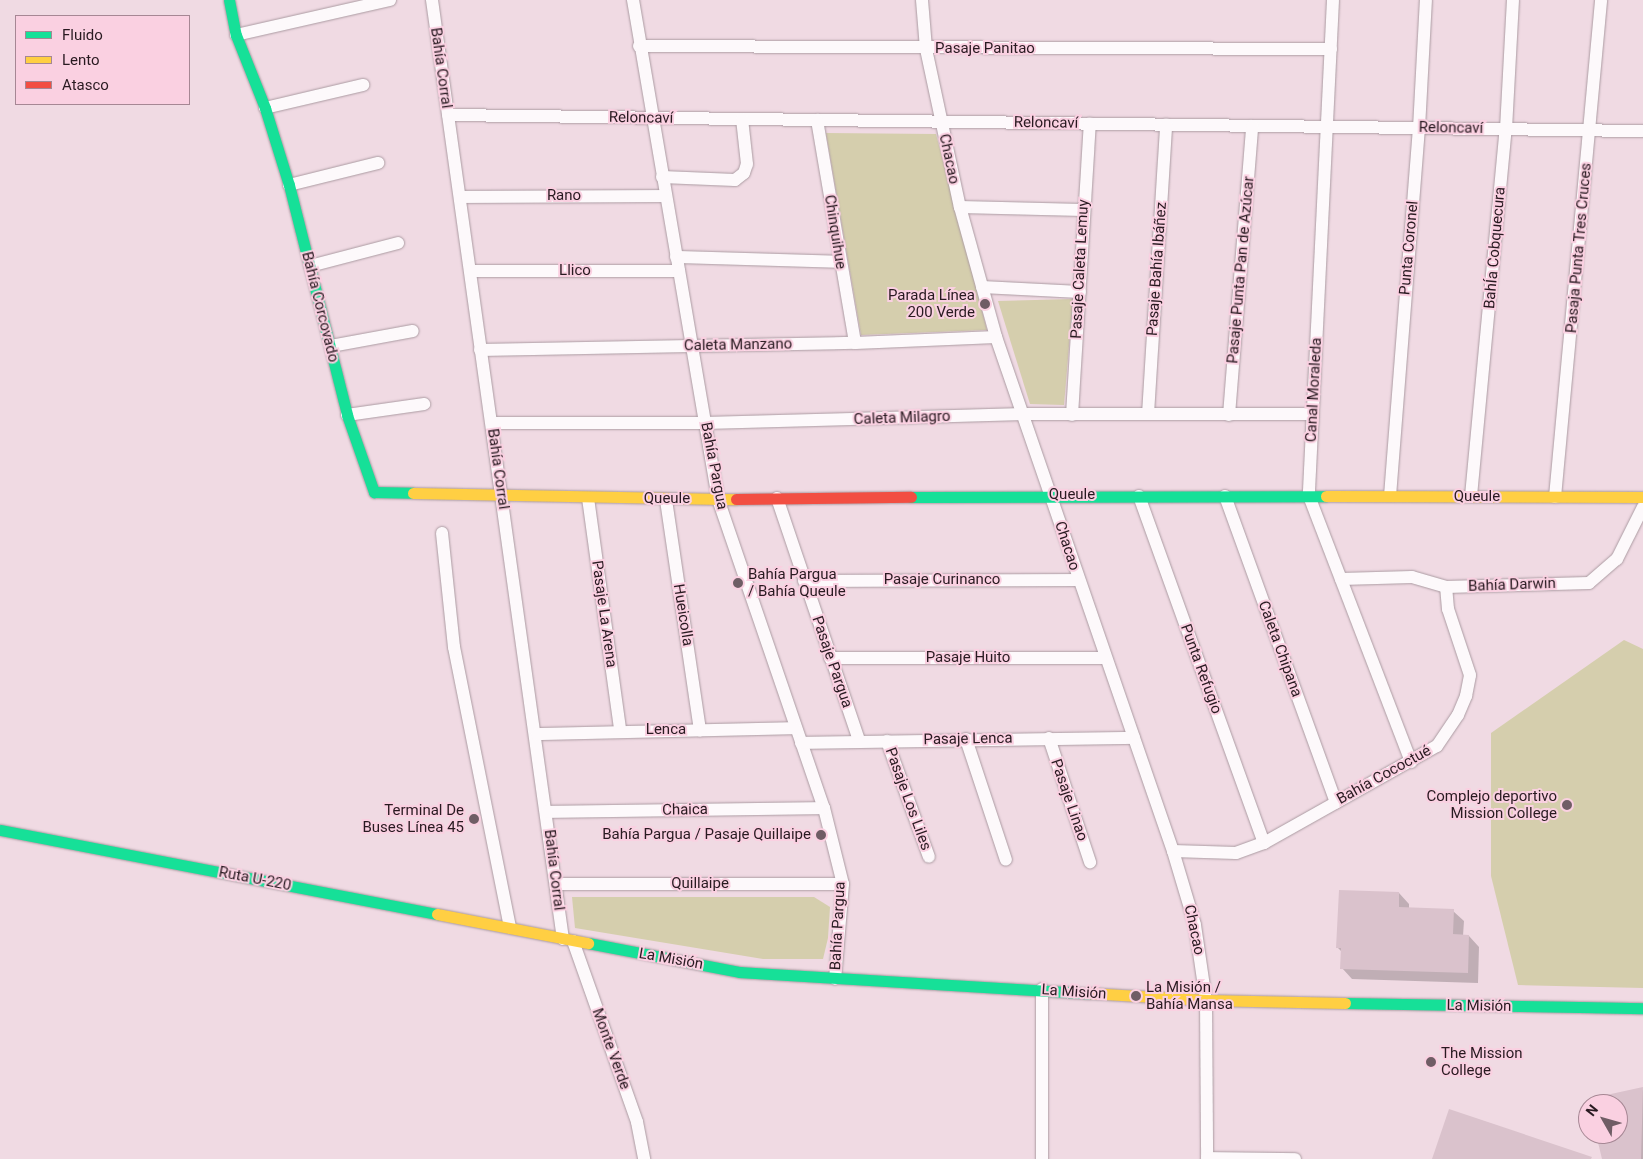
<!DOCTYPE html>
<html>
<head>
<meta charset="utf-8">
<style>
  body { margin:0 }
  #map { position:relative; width:1643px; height:1159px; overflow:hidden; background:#f0dae3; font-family:Roboto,sans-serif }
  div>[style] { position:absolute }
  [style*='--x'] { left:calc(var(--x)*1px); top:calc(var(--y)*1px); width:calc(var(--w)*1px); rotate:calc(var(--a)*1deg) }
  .green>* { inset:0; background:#d5cead }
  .shadow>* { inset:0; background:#0003 }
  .building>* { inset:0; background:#dac2cc }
  .roads { filter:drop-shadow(0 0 1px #ab9ba2) drop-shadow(0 0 1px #ab9ba2) }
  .street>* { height:12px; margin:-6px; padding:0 6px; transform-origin:6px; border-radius:6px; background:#fdf9fb }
  .fast>* { height:11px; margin:-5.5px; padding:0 5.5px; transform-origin:5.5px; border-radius:5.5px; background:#16e098 }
  .slow>* { height:11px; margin:-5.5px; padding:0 5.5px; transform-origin:5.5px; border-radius:5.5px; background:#ffcf43 }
  .jam>* { height:11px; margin:-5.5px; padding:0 5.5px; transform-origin:5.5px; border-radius:5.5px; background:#f24e42 }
  .dots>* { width:14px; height:14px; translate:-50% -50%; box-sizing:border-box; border:2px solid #fad0e1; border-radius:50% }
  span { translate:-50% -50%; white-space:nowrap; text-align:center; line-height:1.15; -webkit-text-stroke:4px #fad0e1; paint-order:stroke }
  .street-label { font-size:15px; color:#291a21 }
  .poi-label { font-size:15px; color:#291a21 }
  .right { translate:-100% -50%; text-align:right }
  .left { translate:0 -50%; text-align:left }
  .legend { position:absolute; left:15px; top:15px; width:175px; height:90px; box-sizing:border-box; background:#fad0e1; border:1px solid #a68794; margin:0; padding:6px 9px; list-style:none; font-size:15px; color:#291a21 }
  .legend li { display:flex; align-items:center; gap:10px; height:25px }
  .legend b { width:25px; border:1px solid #a68794 }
  .north { position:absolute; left:1578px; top:1094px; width:50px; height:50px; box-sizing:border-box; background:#fad0e1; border:1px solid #a68794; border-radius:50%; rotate:308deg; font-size:14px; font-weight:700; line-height:20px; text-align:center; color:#291a21 }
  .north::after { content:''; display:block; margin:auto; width:18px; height:22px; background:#6f5d65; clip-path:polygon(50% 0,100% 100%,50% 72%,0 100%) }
</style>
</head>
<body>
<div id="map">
  <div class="green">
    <i style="clip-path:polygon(826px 133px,936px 134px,987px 330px,861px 335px)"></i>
    <i style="clip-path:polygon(1073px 299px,1064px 405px,1030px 404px,998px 301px)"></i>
    <i style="clip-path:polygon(1624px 640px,1643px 649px,1643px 988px,1518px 985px,1491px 876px,1491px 733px)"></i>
    <i style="clip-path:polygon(572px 897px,814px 897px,830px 907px,828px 938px,823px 959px,763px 959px,575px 928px)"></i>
  </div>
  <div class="shadow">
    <i style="clip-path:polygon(1399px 893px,1409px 904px,1409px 909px,1453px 911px,1464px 921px,1463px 936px,1469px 936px,1479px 947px,1478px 983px,1352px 979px,1342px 968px,1342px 952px,1338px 948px)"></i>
    <i style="clip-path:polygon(1643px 1090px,1643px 1159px,1603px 1159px,1597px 1134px,1618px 1134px,1618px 1104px,1590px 1104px,1589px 1100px)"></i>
  </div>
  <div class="building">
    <i style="clip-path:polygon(1339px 890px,1399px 892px,1399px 907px,1454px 909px,1453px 934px,1469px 935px,1468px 973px,1340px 969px,1341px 948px,1336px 948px)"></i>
    <i style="clip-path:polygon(1643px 1087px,1641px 1159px,1602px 1159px,1596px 1134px,1618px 1134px,1618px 1104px,1589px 1104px,1588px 1099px)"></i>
    <i style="clip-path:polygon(1449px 1109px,1592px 1157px,1591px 1159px,1432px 1159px)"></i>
  </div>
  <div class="roads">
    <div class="street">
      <i style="--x:432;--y:0;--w:948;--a:82.06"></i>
      <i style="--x:633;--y:0;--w:506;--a:80.33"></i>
      <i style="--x:718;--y:499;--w:327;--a:71.1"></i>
      <i style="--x:824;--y:808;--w:78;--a:76"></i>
      <i style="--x:843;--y:884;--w:95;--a:94.8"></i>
      <i style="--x:922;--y:0;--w:49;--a:85.3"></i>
      <i style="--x:926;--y:49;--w:162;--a:77.9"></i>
      <i style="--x:960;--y:207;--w:135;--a:74.5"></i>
      <i style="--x:996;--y:337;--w:544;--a:71"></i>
      <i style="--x:1173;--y:851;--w:77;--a:73.4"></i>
      <i style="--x:1195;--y:925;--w:76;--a:81.7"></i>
      <i style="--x:1206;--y:1000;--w:159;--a:89.6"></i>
      <i style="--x:1333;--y:0;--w:497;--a:92.8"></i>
      <i style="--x:1309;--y:496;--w:285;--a:69"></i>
      <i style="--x:236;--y:35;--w:158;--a:-12.8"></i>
      <i style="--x:639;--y:46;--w:692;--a:0.25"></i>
      <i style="--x:265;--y:108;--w:101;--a:-13.2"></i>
      <i style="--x:448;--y:115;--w:1195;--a:0.77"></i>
      <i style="--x:817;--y:120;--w:226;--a:80.3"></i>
      <i style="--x:662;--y:177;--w:73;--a:2.4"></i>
      <i style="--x:735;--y:180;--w:11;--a:-38"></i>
      <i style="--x:744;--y:173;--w:9;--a:-72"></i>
      <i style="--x:747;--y:164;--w:45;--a:-96.3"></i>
      <i style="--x:289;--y:185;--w:92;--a:-13.9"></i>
      <i style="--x:461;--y:197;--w:205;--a:-0.3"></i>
      <i style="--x:960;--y:207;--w:123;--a:1.4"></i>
      <i style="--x:676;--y:257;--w:164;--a:1.7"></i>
      <i style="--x:310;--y:266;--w:91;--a:-14.6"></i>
      <i style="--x:471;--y:271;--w:208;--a:0"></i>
      <i style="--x:982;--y:287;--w:98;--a:2.9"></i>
      <i style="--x:331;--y:346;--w:83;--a:-10.4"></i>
      <i style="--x:480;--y:350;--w:375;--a:-1.1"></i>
      <i style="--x:855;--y:343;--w:141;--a:-2.4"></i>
      <i style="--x:1148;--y:414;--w:290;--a:-86.4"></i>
      <i style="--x:347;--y:415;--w:78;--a:-8.1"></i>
      <i style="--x:1072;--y:415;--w:292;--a:-86.5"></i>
      <i style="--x:1229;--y:415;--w:290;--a:-85.4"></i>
      <i style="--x:492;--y:423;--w:213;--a:0"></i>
      <i style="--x:705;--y:423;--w:319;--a:-1.6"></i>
      <i style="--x:1024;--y:414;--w:288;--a:0"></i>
      <i style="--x:1139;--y:496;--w:369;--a:70.2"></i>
      <i style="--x:1225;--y:496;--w:326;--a:70.1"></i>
      <i style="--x:1390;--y:496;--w:369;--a:-85.5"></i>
      <i style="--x:1419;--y:128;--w:128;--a:-86.9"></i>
      <i style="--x:1471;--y:496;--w:369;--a:-84.6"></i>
      <i style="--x:1506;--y:129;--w:129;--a:-86.9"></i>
      <i style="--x:1555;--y:497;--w:499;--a:-84.7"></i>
      <i style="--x:588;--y:498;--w:234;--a:82.1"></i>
      <i style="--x:777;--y:498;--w:256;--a:71.3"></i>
      <i style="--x:666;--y:500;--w:233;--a:81.6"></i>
      <i style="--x:442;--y:533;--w:115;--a:84"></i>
      <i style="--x:454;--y:647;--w:286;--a:78.7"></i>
      <i style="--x:1341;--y:579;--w:71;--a:-1.6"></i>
      <i style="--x:1412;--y:577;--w:35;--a:16"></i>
      <i style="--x:1446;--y:587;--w:143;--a:-1.6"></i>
      <i style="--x:1589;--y:583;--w:37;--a:-41"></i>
      <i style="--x:1617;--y:559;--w:58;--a:-63.4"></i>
      <i style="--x:804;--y:581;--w:275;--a:-0.2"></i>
      <i style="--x:830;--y:658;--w:275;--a:0"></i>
      <i style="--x:537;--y:734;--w:258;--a:-1.3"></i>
      <i style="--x:1049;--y:738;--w:131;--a:71.7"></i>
      <i style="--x:966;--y:739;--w:127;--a:71.7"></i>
      <i style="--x:887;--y:741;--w:123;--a:70.1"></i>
      <i style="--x:801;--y:743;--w:333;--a:-0.9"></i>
      <i style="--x:547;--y:812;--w:277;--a:-0.8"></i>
      <i style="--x:1173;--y:851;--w:63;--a:1.8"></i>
      <i style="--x:1236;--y:853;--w:30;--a:-20"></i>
      <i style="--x:1264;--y:843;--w:198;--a:-29.3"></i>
      <i style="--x:1437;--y:746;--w:37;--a:-56"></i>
      <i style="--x:1458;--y:715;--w:21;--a:-67"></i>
      <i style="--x:1466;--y:696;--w:21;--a:-79"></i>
      <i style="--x:1470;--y:675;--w:70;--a:-108.4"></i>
      <i style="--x:1448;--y:609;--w:22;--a:-95"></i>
      <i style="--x:557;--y:884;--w:286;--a:0"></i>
      <i style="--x:573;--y:941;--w:192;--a:70.5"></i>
      <i style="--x:637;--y:1122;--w:38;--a:79"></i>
      <i style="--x:1042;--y:989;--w:170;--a:90"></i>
      <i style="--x:1207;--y:1158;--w:88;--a:0.7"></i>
    </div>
    <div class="fast">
      <i style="--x:229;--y:0;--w:36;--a:79"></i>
      <i style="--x:236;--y:35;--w:79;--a:68.3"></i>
      <i style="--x:265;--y:108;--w:81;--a:72.7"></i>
      <i style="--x:289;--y:185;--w:237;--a:75.8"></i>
      <i style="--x:347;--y:415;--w:82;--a:70.7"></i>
      <i style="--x:374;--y:492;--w:39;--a:1"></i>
      <i style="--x:911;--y:497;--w:415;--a:-0.1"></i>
      <i style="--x:0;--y:830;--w:445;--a:10.9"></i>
      <i style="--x:588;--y:943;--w:155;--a:10.8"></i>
      <i style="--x:740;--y:972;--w:349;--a:3.5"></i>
      <i style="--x:1345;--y:1003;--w:298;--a:1"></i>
    </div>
    <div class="slow">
      <i style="--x:413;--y:493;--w:323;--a:1.1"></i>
      <i style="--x:1326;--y:496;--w:317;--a:0.2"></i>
      <i style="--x:437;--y:914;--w:154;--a:10.9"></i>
      <i style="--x:1088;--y:993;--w:118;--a:3.4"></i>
      <i style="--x:1206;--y:1000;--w:139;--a:1.2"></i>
    </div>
    <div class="jam">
      <i style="--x:736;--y:499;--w:175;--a:-0.7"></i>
    </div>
  </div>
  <div class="dots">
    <i style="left:985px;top:304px;background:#6f5d65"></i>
    <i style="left:738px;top:583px;background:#6f5d65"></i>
    <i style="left:1567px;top:805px;background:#6f5d65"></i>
    <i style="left:474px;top:819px;background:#6f5d65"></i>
    <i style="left:821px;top:835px;background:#6f5d65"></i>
    <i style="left:1136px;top:996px;background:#6f5d65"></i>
    <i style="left:1431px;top:1062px;background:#6f5d65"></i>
  </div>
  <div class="street-label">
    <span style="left:985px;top:49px">Pasaje Panitao</span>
    <span style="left:441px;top:68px;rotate:82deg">Bahía Corral</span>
    <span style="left:641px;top:118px;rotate:1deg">Reloncaví</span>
    <span style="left:1046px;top:123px;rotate:1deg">Reloncaví</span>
    <span style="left:1451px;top:128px;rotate:1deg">Reloncaví</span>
    <span style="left:949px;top:159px;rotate:78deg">Chacao</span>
    <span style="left:564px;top:196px">Rano</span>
    <span style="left:835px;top:232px;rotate:81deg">Chinquihue</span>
    <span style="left:1409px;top:248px;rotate:-85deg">Punta Coronel</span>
    <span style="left:1495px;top:248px;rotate:-85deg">BahÍa Cobquecura</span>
    <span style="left:1579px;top:248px;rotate:-85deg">Pasaja Punta Tres Cruces</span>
    <span style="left:1080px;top:269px;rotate:-87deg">Pasaje Caleta Lemuy</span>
    <span style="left:1157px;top:269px;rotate:-86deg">Pasaje Bahía Ibáñez</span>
    <span style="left:1241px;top:270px;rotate:-85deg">Pasaje Punta Pan de Azúcar</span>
    <span style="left:575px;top:271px">Llico</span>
    <span style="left:320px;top:307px;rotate:76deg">Bahía Corcovado</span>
    <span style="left:738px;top:345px;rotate:-1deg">Caleta Manzano</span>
    <span style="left:1314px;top:390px;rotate:-87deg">Canal Moraleda</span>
    <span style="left:902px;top:418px;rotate:-2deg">Caleta Milagro</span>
    <span style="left:714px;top:466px;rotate:79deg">Bahía Pargua</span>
    <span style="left:498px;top:469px;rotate:82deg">Bahía Corral</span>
    <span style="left:1072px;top:495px">Queule</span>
    <span style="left:1477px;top:497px">Queule</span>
    <span style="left:667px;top:499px">Queule</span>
    <span style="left:1067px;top:546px;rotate:72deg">Chacao</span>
    <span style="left:942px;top:580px">Pasaje Curinanco</span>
    <span style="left:1512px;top:585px;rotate:-2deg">Bahía Darwin</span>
    <span style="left:604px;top:614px;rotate:82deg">Pasaje La Arena</span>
    <span style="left:683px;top:615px;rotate:81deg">Hueicolla</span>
    <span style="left:1280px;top:649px;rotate:70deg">Caleta Chipana</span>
    <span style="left:968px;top:658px">Pasaje Huito</span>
    <span style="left:832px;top:662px;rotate:71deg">Pasaje Pargua</span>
    <span style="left:1201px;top:669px;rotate:70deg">Punta Refugio</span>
    <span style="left:666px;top:730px">Lenca</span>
    <span style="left:968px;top:739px;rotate:-1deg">Pasaje Lenca</span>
    <span style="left:1384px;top:775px;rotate:-29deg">Bahía Cococtué</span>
    <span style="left:908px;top:799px;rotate:70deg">Pasaje Los Liles</span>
    <span style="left:1069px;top:800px;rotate:71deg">Pasaje Linao</span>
    <span style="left:685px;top:810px;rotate:-1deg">Chaica</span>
    <span style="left:554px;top:870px;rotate:83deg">Bahía Corral</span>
    <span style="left:255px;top:879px;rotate:11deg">Ruta U-220</span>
    <span style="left:700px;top:884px">Quillaipe</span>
    <span style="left:838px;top:926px;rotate:-87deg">Bahía Pargua</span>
    <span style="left:1194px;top:930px;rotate:78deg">Chacao</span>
    <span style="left:671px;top:959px;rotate:10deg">La Misión</span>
    <span style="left:1074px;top:992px;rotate:4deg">La Misión</span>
    <span style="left:1479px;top:1006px;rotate:1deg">La Misión</span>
    <span style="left:611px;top:1049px;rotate:70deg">Monte Verde</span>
  </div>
  <div class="poi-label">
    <span class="right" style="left:975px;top:304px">Parada Línea<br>200 Verde</span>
    <span class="left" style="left:748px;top:583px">Bahía Pargua<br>/ Bahía Queule</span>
    <span class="right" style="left:1557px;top:805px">Complejo deportivo<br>Mission College</span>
    <span class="right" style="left:464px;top:819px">Terminal De<br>Buses Línea 45</span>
    <span class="right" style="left:811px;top:835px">Bahía Pargua / Pasaje Quillaipe</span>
    <span class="left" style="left:1146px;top:996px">La Misión /<br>Bahía Mansa</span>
    <span class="left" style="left:1441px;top:1062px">The Mission<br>College</span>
  </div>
  <ul class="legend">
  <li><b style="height:6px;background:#16e098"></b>Fluido</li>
  <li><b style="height:6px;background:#ffcf43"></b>Lento</li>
  <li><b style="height:6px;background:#f24e42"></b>Atasco</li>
  </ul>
  <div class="north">N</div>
</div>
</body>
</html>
